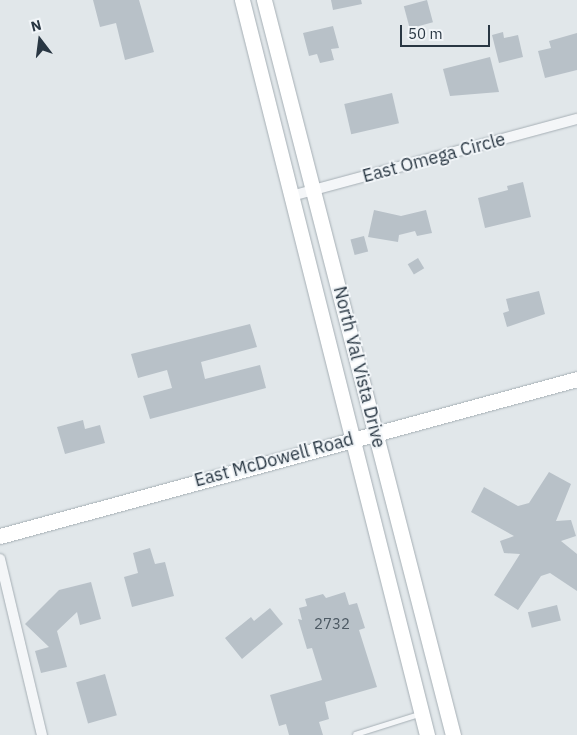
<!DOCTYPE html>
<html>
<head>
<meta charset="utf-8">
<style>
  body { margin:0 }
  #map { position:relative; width:577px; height:735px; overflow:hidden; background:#e1e7ea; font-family:"IBM Plex Sans",sans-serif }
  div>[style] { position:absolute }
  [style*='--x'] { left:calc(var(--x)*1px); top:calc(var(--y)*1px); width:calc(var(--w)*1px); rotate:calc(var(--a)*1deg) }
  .building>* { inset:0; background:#b8c1c8; transform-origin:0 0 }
  .roads { filter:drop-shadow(0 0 1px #a6afb5) drop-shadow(0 0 1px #a6afb5) }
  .service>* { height:5px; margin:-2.5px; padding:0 2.5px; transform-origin:2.5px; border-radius:2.5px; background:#f4f6f8 }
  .minor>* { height:10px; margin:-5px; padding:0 5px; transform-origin:5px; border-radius:5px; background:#f4f6f8 }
  .secondary>* { height:15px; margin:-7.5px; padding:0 7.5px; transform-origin:7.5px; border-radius:7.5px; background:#fff }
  span { translate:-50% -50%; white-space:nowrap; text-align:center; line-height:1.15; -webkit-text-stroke:4px #f1f5f8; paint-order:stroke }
  .number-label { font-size:15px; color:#4d5a64 }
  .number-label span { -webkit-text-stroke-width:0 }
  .street-label { font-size:18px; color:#293743 }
  .north { position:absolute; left:15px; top:15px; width:50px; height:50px; -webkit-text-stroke:4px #f1f5f8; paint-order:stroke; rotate:345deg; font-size:14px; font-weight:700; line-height:20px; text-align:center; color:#293743 }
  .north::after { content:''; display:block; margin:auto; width:18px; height:22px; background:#293743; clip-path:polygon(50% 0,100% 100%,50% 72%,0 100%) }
  .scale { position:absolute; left:400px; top:25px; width:90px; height:22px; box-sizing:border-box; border:2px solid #293743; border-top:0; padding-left:6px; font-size:15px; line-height:18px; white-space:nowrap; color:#293743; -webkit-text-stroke:4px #f1f5f8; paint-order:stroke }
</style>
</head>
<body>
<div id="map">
  <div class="building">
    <i style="clip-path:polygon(93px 0,139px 0,154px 52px,125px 60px,116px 23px,100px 27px)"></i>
    <i style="clip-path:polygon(331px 0,361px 0,362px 4px,333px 10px)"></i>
    <i style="left:427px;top:0;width:23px;height:24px;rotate:75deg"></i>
    <i style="clip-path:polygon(333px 26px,339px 48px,331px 49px,334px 60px,320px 63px,317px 54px,309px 56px,303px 33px)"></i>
    <i style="clip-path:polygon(503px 32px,504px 38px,518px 35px,523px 57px,499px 63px,492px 35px)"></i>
    <i style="clip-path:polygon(577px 33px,577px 70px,545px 78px,538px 51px,551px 48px,549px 41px)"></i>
    <i style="clip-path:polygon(490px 57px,499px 92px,450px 96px,443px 69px)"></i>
    <i style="left:392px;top:93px;width:31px;height:49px;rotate:77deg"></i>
    <i style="clip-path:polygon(523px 182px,531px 217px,485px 228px,478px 198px,508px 190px,507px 186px)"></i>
    <i style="clip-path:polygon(374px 210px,401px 216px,426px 210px,432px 233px,417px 236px,415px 231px,399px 235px,398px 242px,368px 237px)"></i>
    <i style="left:364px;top:236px;width:16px;height:14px;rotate:75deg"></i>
    <i style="left:418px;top:258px;width:12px;height:12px;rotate:59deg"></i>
    <i style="clip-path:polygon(539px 291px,545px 314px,507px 327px,503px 313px,509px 311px,506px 299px)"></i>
    <i style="clip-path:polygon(250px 324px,257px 347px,201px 362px,205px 379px,260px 365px,266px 388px,150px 419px,143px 396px,172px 388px,167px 370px,138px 378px,131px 354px)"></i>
    <i style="clip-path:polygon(83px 420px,85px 429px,100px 425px,105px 443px,65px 454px,57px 427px)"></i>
    <i style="clip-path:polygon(549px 472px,571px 484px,556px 521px,571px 520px,576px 536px,561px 541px,577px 554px,577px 591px,550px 573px,541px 576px,518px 610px,494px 595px,520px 554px,504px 553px,500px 541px,514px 536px,471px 512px,484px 487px,518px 506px,529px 503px)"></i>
    <i style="clip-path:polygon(150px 548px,155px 564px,165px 562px,174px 596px,132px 607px,124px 577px,138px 573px,133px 553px)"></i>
    <i style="clip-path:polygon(91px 582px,101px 619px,80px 625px,77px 612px,57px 631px,67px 667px,41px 673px,35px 651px,49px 647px,25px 624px,59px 590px)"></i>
    <i style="clip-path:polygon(345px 592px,349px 605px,357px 603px,365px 628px,359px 630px,377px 687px,325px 702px,329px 719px,319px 722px,323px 735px,289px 735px,286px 724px,279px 726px,270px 695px,322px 680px,312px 648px,307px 649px,298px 619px,302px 620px,299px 608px,307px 606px,305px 599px,323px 594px,326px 598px)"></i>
    <i style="left:557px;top:605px;width:16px;height:30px;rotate:76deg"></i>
    <i style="clip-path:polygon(270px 608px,283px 624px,242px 659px,225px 638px,251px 617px,254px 621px)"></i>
    <i style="left:105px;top:674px;width:43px;height:30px;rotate:74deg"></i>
  </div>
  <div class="roads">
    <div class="service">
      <i style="--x:355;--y:734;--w:67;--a:-17.4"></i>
    </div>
    <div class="minor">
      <i style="--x:291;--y:196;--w:296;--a:-15.1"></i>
      <i style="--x:0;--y:559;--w:181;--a:76.6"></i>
    </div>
    <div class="secondary">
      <i style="--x:242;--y:0;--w:758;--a:75.87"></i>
      <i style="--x:264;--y:0;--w:759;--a:75.58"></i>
      <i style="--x:0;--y:536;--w:598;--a:-15.22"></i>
    </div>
  </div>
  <div class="number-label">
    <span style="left:332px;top:624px">2732</span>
  </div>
  <div class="street-label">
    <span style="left:434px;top:158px;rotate:-15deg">East Omega Circle</span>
    <span style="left:359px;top:367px;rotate:76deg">North Val Vista Drive</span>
    <span style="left:274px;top:460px;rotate:-15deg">East McDowell Road</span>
  </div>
  <div class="north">N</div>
  <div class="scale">50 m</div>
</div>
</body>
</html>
